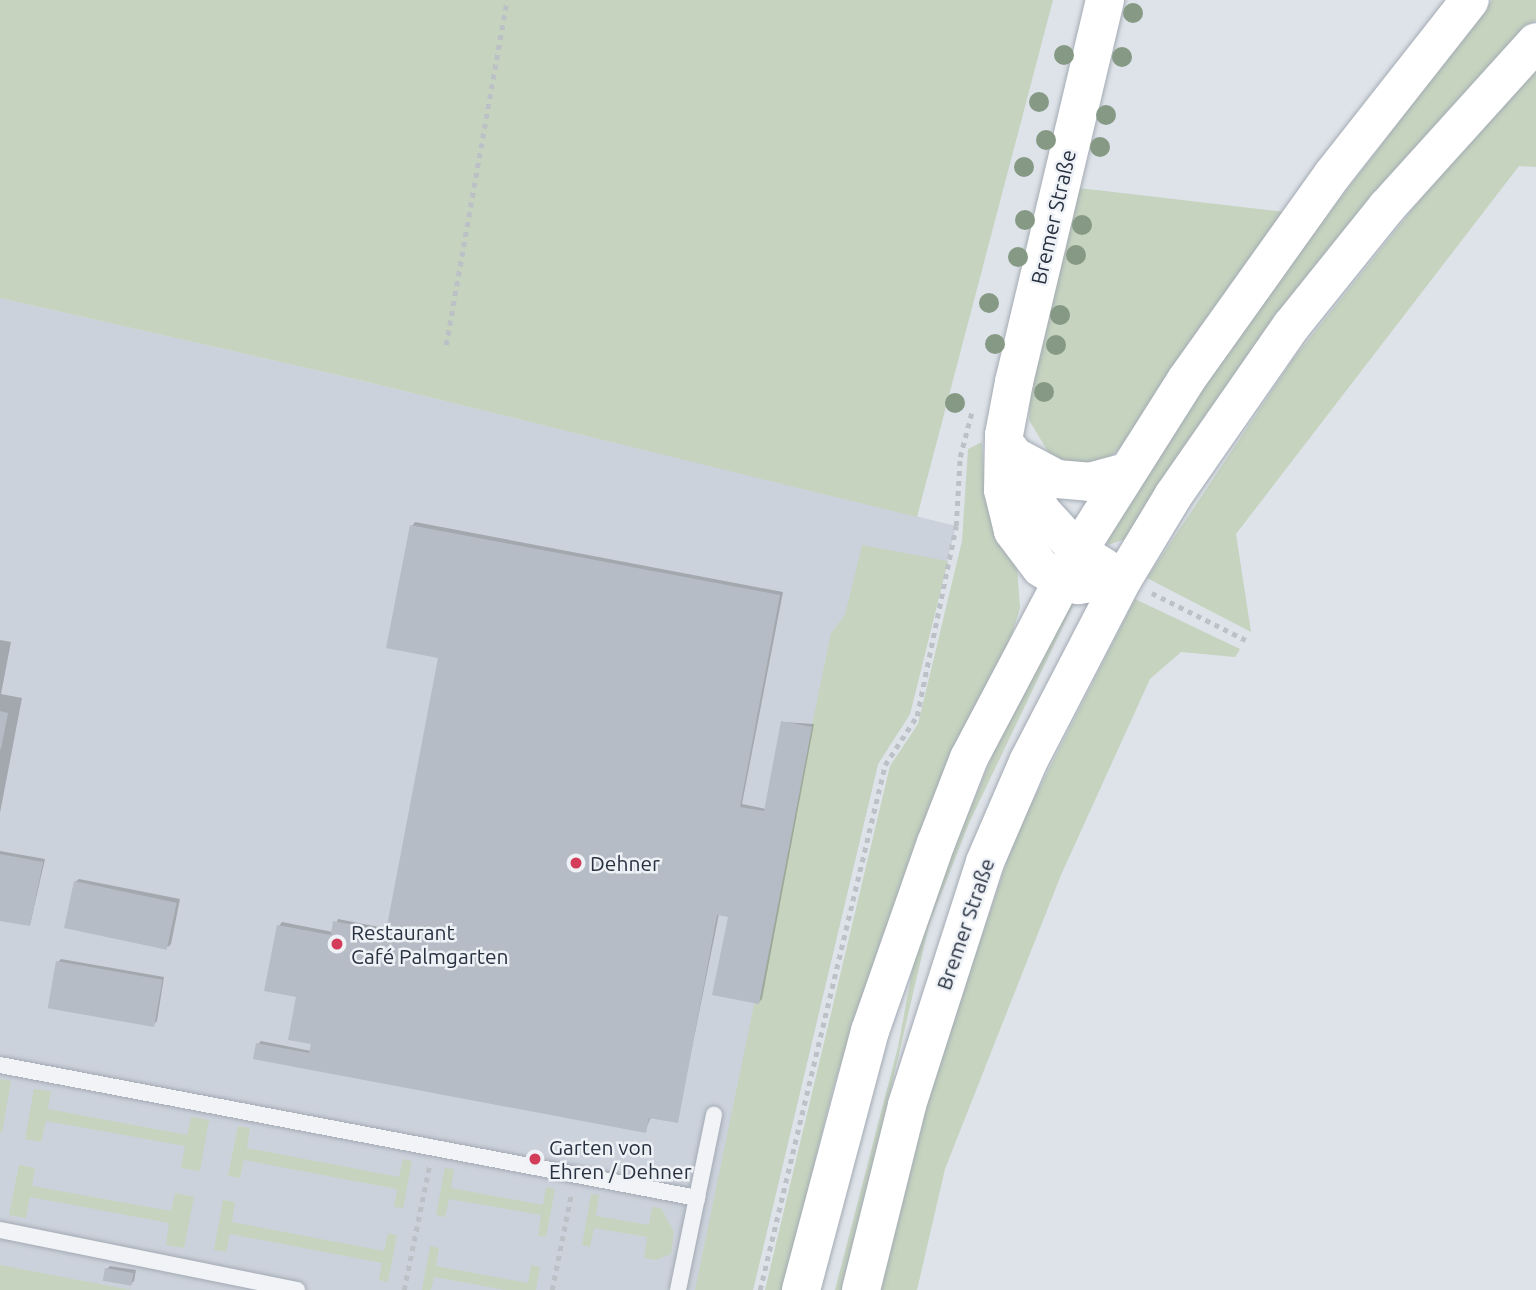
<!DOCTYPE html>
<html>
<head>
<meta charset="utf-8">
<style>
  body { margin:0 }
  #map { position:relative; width:1536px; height:1290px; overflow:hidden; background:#dee3e9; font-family:Ubuntu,sans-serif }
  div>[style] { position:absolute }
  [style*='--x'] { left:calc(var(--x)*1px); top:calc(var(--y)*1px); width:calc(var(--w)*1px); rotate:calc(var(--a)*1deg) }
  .built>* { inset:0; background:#ccd2db }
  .green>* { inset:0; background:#c5d3bf }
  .shadow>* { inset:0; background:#0003 }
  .building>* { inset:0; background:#b5bcc6; transform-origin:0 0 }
  .path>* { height:4.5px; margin-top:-2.25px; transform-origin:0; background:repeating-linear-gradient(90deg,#bcc1c7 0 5px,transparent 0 10px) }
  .roads { filter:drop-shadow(0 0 2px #a3aab3) drop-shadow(0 0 2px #a3aab3) }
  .lane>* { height:16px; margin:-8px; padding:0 8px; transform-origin:8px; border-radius:8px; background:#f1f3f7 }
  .secondary>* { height:38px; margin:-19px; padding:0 19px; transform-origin:19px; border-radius:19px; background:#fff }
  .primary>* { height:38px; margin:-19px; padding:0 19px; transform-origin:19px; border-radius:19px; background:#fff }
  .highway>* { height:38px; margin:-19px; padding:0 19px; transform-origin:19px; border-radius:19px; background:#fff }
  .trees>* { width:20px; height:20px; margin:-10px; border-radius:50%; background:#859985 }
  .dots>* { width:19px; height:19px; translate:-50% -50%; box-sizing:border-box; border:4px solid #eef2f6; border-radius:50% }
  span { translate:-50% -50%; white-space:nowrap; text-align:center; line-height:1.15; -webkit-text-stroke:5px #eef2f6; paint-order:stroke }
  .street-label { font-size:21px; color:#273140 }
  .poi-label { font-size:21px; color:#273140 }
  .left { translate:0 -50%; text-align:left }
</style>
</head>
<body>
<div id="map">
  <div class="built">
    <i style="clip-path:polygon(0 298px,351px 378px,956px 526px,910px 714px,878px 764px,753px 1290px,0 1290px)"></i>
  </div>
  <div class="green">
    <i style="clip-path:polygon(0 0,1053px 0,917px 517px,351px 378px,0 298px)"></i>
    <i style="clip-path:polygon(1492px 0,1536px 0,1536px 20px,1461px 98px,1131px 537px,1108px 545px,1107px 537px,1232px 340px)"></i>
    <i style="clip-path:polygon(1536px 71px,1536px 167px,1519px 166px,1236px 534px,1251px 632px,1147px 578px,1293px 359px,1447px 166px)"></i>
    <i style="clip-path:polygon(1079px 188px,1285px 212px,1124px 445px,1105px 461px,1065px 465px,1050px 455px,1029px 420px,1031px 383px)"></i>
    <i style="clip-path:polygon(982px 442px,985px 494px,1017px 568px,1020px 608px,1008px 647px,882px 937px,833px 1089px,783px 1290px,765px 1290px,890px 766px,918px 724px,962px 541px,968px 449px)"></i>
    <i style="clip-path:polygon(862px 545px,948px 561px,910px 714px,878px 764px,753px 1290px,695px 1290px,831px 633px,845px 615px)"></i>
    <i style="clip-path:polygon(1074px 594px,1077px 597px,969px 823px,929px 925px,844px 1290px,835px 1290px,898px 1047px,919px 934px,998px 742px)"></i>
    <i style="clip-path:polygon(1135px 599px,1240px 649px,1235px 657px,1181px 652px,1150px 679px,1061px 875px,945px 1169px,917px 1290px,879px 1290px,923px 1110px,1016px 834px)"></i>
    <i style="clip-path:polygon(0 1079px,11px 1081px,2px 1133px,0 1132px)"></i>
    <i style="clip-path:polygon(34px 1089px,51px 1091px,48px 1109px,187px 1135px,191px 1117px,209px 1120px,200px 1171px,181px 1168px,185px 1146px,46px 1121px,41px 1142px,25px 1139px)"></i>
    <i style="clip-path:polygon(238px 1126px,250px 1128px,247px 1148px,399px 1177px,403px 1159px,412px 1161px,403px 1208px,394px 1207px,397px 1189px,244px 1160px,240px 1178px,228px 1176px)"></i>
    <i style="clip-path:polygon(19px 1165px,35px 1168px,32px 1186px,171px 1211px,175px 1193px,194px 1197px,184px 1248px,166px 1245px,169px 1223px,30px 1197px,26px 1218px,9px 1215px)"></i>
    <i style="clip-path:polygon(445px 1168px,454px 1169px,451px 1188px,543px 1205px,546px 1187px,555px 1189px,546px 1237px,538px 1236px,541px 1215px,449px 1199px,445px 1217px,436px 1215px)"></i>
    <i style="clip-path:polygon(591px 1194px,599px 1195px,596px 1216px,649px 1225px,652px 1207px,661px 1208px,674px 1232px,671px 1254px,656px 1260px,644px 1258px,647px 1237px,594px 1228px,590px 1247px,582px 1245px)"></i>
    <i style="clip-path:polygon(223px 1200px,235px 1202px,232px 1222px,384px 1251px,388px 1233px,397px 1235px,388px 1282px,379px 1280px,382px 1263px,230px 1234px,226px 1252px,214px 1250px)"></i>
    <i style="clip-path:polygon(430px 1246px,439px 1248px,436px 1266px,528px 1283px,531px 1265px,540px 1267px,536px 1290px,506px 1290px,434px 1277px,431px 1290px,422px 1290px)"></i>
    <i style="clip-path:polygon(0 1265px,131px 1290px,0 1290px)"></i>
  </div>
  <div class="shadow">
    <i style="clip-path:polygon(415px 522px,783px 592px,742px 804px,766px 809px,783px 722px,814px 724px,762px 999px,759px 1002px,730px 915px,719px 914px,677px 1122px,651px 1117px,645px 1131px,258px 1044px,261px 1041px,311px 1051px,313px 1042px,279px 926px,282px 922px,333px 932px,338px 919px,389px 929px,440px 657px,412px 526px)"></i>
    <i style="clip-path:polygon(0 640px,11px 642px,1px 694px,22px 698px,0 813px)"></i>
    <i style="clip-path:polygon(0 851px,45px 859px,30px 925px,0 919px)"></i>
    <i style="clip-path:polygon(79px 879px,180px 899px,171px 944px,168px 947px,75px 882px)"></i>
    <i style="clip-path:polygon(61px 959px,164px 977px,157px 1021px,154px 1024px,58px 962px)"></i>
    <i style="clip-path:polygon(110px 1266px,136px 1270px,134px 1281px,131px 1284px,107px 1269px)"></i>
  </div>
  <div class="building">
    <i style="clip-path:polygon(410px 525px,780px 595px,740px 807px,764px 811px,781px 721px,812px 727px,759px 1004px,712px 995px,728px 917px,717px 915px,678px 1123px,649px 1118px,646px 1133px,253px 1059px,256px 1043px,309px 1053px,311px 1044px,288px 1040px,296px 997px,264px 991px,277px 925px,331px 935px,333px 921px,386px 931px,438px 658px,386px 648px)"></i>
    <i style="clip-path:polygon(0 711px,8px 713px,1px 749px,0 749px)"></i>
    <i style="clip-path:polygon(0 854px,43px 862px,30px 926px,0 921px)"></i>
    <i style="left:74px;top:881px;width:105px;height:48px;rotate:12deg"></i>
    <i style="left:56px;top:961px;width:108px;height:48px;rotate:10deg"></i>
    <i style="left:105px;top:1268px;width:29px;height:13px;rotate:10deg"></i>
  </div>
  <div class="path">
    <i style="--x:446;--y:345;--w:350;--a:-80"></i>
    <i style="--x:1152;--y:593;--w:105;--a:26.6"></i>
    <i style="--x:404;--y:1290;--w:126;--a:-78.5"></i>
    <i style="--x:552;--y:1290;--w:97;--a:-78.7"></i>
    <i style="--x:760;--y:1290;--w:540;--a:-76.61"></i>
    <i style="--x:885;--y:765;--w:59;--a:-56.9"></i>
    <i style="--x:917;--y:716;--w:194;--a:-78.4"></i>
    <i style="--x:956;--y:526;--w:69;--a:-86.7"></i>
    <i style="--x:960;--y:457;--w:48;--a:-75.4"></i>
  </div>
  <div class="roads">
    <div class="lane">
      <i style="--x:0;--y:1065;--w:710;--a:10.8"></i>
      <i style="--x:0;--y:1230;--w:303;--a:11.4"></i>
      <i style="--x:678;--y:1290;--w:179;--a:-78.4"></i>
    </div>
    <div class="secondary">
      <i style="--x:1105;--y:0;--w:393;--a:103.4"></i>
      <i style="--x:1014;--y:382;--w:54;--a:100.7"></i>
      <i style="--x:1004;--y:435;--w:55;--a:91"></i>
      <i style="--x:1003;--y:490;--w:42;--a:76.3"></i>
      <i style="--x:1013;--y:531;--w:46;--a:52.9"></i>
      <i style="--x:1041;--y:568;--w:22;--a:32"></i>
      <i style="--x:1060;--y:580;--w:19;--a:16"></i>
      <i style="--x:1078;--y:585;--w:45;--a:-7.6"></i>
      <i style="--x:1010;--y:450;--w:70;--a:62.7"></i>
      <i style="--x:1042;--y:512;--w:53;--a:47.3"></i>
      <i style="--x:1078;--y:551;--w:31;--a:32"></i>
      <i style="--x:1012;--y:455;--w:51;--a:28.1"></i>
      <i style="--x:1057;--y:479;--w:32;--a:5"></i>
      <i style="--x:1089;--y:482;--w:39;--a:-15"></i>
    </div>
    <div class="primary">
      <i style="--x:801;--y:1290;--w:268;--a:-75.1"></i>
      <i style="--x:870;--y:1031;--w:199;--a:-70.7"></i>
      <i style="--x:936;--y:843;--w:91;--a:-68.8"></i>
      <i style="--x:969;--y:758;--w:234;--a:-62.2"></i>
      <i style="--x:861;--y:1290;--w:191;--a:-76"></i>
      <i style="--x:907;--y:1105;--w:255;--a:-72.2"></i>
      <i style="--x:985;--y:862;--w:109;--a:-66.7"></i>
      <i style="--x:1028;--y:762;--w:206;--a:-62.6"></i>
    </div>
    <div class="highway">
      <i style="--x:1078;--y:551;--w:202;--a:-57.7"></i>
      <i style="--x:1186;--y:380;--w:253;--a:-54.5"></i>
      <i style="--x:1333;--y:174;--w:221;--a:-51.8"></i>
      <i style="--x:1123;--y:579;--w:97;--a:-58.9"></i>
      <i style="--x:1173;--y:496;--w:208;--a:-55.2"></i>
      <i style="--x:1292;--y:325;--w:151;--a:-51.2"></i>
      <i style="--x:1387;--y:207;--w:222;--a:-47.9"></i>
    </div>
  </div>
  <div class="trees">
    <i style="left:1133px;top:13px"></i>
    <i style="left:1064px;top:55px"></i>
    <i style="left:1122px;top:57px"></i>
    <i style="left:1039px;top:102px"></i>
    <i style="left:1106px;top:115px"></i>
    <i style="left:1046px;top:140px"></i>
    <i style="left:1100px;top:147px"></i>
    <i style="left:1024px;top:167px"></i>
    <i style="left:1025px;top:220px"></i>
    <i style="left:1082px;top:225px"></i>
    <i style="left:1076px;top:255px"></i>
    <i style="left:1018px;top:257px"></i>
    <i style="left:989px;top:303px"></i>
    <i style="left:1060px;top:315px"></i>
    <i style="left:995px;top:344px"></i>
    <i style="left:1056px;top:345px"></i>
    <i style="left:1044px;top:392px"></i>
    <i style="left:955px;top:403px"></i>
  </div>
  <div class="dots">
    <i style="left:576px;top:863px;background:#d43d59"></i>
    <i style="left:337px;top:944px;background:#d43d59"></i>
    <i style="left:535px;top:1159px;background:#d43d59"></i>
  </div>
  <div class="street-label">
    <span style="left:1053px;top:217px;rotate:-77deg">Bremer Straße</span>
    <span style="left:965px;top:924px;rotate:-71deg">Bremer Straße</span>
  </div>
  <div class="poi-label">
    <span class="left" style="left:590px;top:863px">Dehner</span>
    <span class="left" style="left:351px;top:944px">Restaurant<br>Café Palmgarten</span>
    <span class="left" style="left:549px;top:1159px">Garten von<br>Ehren / Dehner</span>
  </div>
</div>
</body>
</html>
